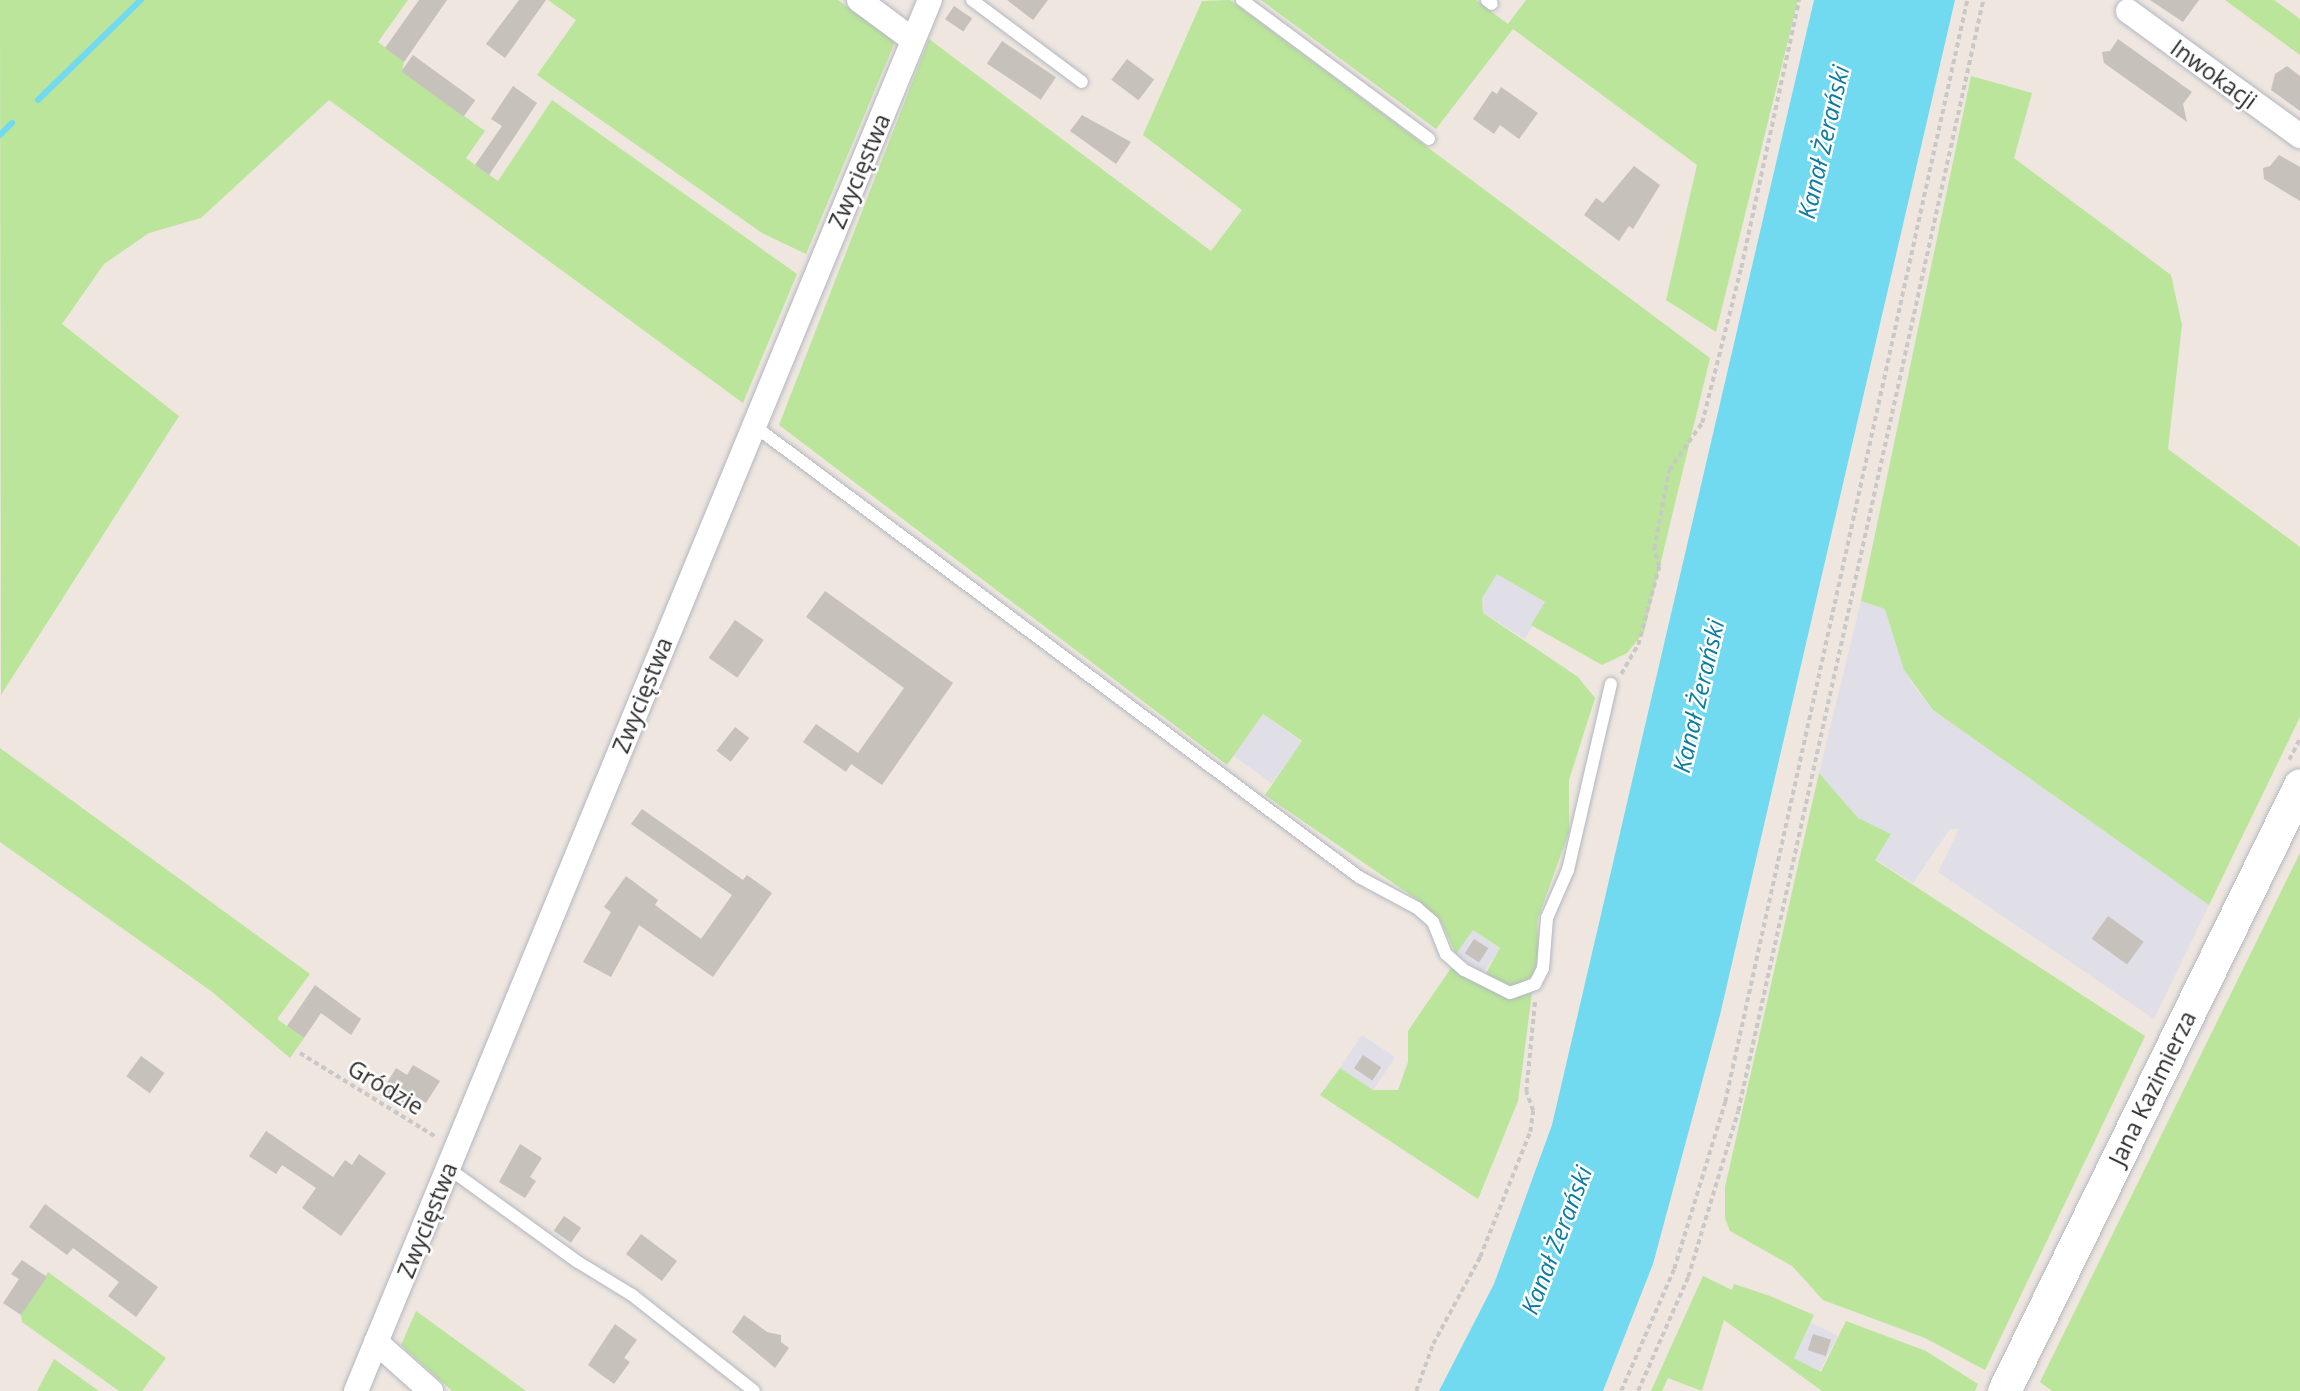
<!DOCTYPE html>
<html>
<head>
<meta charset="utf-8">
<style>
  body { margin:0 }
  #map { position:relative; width:2300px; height:1391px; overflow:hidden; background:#eee6df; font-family:"Open Sans",sans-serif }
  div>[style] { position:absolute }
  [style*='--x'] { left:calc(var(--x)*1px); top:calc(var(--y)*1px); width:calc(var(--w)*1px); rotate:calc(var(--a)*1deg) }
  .industrial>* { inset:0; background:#e0dfe7; transform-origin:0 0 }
  .green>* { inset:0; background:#bbe59b }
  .water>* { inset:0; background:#71daf0 }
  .stream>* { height:6px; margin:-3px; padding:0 3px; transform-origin:3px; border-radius:3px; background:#71daf0 }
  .building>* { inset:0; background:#c6c1ba; transform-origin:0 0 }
  .path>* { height:3.5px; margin-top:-1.75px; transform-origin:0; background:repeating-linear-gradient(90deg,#c8c8c8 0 5px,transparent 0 8.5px) }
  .roads { filter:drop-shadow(0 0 2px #b2b6c0) drop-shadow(0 0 2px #b2b6c0) }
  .service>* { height:12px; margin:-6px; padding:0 6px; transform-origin:6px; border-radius:6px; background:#fff }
  .minor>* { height:24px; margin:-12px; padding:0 12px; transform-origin:12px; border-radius:12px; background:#fff }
  .secondary>* { height:33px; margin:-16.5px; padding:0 16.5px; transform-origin:16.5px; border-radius:16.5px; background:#fff }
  span { translate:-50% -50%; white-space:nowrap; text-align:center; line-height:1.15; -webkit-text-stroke:5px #fff; paint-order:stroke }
  .street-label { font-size:23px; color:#2c2c2c }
  .water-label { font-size:24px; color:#0c7ba1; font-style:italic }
</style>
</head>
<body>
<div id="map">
  <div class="industrial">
    <i style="clip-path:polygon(1496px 573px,1545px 602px,1525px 639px,1483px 613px,1482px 598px)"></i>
    <i style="clip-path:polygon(1861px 601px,1885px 609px,1912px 684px,1933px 710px,2209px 905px,2154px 1019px,1938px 872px,1959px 829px,1950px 829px,1913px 883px,1875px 859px,1891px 834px,1858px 818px,1819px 773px)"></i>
    <i style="left:1263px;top:714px;width:48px;height:51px;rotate:36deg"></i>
    <i style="left:1473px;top:929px;width:34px;height:30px;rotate:37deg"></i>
    <i style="left:1362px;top:1035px;width:40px;height:40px;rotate:34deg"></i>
    <i style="left:1810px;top:1322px;width:31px;height:41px;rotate:27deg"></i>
  </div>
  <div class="green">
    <i style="clip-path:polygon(0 0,408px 0,378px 42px,404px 62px,402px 71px,485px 131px,466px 158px,475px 165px,498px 181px,552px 100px,797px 274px,743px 403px,329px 100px,201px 218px,149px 233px,104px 264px,62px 324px,179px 416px,1px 695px)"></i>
    <i style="clip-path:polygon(548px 0,838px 0,895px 42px,806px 254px,762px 233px,537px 75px,576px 20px)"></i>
    <i style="clip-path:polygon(1230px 0,1710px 358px,1644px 632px,1627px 653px,1602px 665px,1531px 625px,1545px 602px,1497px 574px,1482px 598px,1483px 613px,1578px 677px,1595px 698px,1569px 780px,1569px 832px,1537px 921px,1539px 956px,1533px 975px,1519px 985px,1506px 985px,1485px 975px,1500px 948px,1473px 930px,1456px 954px,1441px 921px,1418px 900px,1265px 795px,1302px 741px,1263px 714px,1227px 765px,779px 425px,929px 39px,1211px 251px,1242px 210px,1143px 135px,1202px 1px)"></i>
    <i style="clip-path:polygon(1261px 0,1476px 0,1508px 24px,1526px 0,1798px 0,1716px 332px,1666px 300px,1697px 165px,1513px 29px,1436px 129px)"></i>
    <i style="clip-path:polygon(2225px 0,2274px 0,2300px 19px,2300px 55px)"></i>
    <i style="clip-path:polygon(1971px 76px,2032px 93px,2014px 158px,2171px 275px,2182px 325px,2168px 449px,2300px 547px,2300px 717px,2209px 905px,1933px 710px,1904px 670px,1885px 609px,1861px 601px)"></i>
    <i style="clip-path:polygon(0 748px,310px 974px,277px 1019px,304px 1038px,290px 1058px,211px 991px,0 842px)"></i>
    <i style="clip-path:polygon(1819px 773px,1858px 818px,1891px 834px,1875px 860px,2145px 1036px,1985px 1370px,1925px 1338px,1823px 1300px,1792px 1266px,1730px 1231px,1725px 1218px,1725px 1187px)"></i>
    <i style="clip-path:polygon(2300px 853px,2300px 1391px,2052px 1391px,2040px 1382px)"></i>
    <i style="clip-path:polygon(1451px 968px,1508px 999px,1532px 993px,1518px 1101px,1478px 1199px,1320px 1095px,1340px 1068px,1373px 1090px,1398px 1090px,1408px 1062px,1408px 1031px)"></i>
    <i style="clip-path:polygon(48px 1272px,166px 1358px,142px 1391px,119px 1391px,22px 1322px,21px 1315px)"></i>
    <i style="clip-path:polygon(1703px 1276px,1732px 1290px,1734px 1284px,1770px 1296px,1814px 1315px,1794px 1358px,1821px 1372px,1846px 1321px,1926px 1351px,1978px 1384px,1975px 1391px,1822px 1391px,1724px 1320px,1702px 1391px,1668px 1378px,1662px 1391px,1651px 1391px)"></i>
    <i style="clip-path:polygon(416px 1311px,526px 1391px,452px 1391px,401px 1345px)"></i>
    <i style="clip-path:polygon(54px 1359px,99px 1391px,37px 1391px)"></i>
  </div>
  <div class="water">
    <i style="clip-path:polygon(1814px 0,1955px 0,1720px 1015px,1653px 1264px,1603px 1391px,1439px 1391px,1494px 1284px,1552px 1125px)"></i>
  </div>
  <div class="stream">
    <i style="--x:38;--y:100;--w:144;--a:-44.2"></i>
    <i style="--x:0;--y:135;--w:17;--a:-45"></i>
  </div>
  <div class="building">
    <i style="clip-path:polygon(419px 0,447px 0,404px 62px,385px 48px)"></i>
    <i style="clip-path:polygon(519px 0,546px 0,505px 58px,486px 44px)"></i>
    <i style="clip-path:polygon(1007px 0,1048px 0,1033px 20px)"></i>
    <i style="clip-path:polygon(2150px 0,2199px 0,2183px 22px)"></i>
    <i style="left:954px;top:6px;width:22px;height:16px;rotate:34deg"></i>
    <i style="clip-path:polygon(2118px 39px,2192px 92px,2183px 104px,2187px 122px,2104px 63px,2102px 52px,2110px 51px)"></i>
    <i style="left:1002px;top:41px;width:65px;height:27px;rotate:34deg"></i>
    <i style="left:413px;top:55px;width:77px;height:20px;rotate:36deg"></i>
    <i style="left:1127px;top:59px;width:34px;height:26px;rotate:37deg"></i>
    <i style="clip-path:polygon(2287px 66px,2300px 76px,2300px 111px,2271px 90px,2275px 74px)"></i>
    <i style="clip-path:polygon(513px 86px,537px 103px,489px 175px,475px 165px,502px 126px,491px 119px)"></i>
    <i style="clip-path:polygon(1501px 87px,1538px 113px,1519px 139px,1500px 125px,1494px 134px,1473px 119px,1492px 91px,1497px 94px)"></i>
    <i style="clip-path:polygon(1082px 115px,1131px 142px,1116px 164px,1070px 131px)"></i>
    <i style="clip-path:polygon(2279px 155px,2300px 167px,2300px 201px,2264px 179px,2263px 168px,2270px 166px)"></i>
    <i style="clip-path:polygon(1634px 166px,1660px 185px,1633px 229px,1629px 226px,1619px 241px,1584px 215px,1596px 198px,1603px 203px)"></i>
    <i style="clip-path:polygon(825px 591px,953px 683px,882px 785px,851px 764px,846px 772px,803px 742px,816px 724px,858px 753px,904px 688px,806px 617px)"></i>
    <i style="left:735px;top:620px;width:35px;height:46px;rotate:35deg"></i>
    <i style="left:735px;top:727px;width:18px;height:30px;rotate:38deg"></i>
    <i style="clip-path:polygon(642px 809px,743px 880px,747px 875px,772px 893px,713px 977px,639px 925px,611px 977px,583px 962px,611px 912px,604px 907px,626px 876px,658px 900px,655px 905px,701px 939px,732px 895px,631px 824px)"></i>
    <i style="left:2108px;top:916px;width:44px;height:28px;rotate:36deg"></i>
    <i style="left:1474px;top:939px;width:17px;height:17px;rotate:33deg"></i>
    <i style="clip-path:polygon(315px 985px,361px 1019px,351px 1035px,321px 1013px,304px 1038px,287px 1026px)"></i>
    <i style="left:1363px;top:1055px;width:22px;height:16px;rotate:34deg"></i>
    <i style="left:141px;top:1056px;width:29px;height:25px;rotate:36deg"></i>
    <i style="clip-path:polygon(413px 1065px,440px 1081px,426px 1103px,414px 1095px,404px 1110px,380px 1095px,396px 1068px,407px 1075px)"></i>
    <i style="clip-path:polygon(266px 1131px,333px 1177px,345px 1160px,352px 1165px,359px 1154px,386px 1173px,341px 1236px,302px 1208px,316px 1188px,282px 1165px,276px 1174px,249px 1156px)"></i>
    <i style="clip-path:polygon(520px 1144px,542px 1158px,530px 1177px,536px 1181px,525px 1198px,499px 1182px)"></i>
    <i style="clip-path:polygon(45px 1204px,158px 1287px,136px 1317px,108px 1296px,119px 1282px,73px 1248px,67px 1255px,29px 1227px)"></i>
    <i style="left:564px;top:1216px;width:21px;height:18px;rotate:35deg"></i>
    <i style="left:641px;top:1234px;width:45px;height:25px;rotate:37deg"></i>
    <i style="clip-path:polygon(22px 1260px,47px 1277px,21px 1315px,3px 1303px,19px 1279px,11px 1274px)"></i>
    <i style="clip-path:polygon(744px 1315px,767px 1332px,781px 1335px,781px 1342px,789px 1348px,775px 1368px,732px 1332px)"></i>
    <i style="clip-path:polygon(615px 1324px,637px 1340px,624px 1358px,630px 1362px,614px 1384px,588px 1365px)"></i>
    <i style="left:1813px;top:1334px;width:19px;height:17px;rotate:18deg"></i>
  </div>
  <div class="path">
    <i style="--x:1621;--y:674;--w:34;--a:-60"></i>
    <i style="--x:1638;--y:645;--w:81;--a:-74.9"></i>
    <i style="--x:1659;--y:567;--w:19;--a:-106"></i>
    <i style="--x:1654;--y:549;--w:80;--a:-79.2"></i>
    <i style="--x:1669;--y:470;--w:57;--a:-54.9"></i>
    <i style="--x:1702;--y:423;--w:160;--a:-75.9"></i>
    <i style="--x:1741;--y:268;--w:274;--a:-77.8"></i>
    <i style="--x:2289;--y:760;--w:25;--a:-63"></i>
    <i style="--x:300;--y:1053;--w:160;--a:31.7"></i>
    <i style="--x:1416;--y:1391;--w:50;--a:-70.1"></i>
    <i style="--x:1433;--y:1344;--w:99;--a:-61.6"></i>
    <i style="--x:1480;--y:1257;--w:135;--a:-68.2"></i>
    <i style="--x:1530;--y:1132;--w:21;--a:-82"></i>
    <i style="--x:1533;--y:1111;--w:20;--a:-110"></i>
    <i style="--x:1526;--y:1092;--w:92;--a:-84.4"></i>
    <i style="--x:1621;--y:1391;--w:133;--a:-66.5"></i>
    <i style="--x:1674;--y:1269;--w:175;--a:-73"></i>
    <i style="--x:1725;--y:1102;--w:1128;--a:-77.61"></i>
    <i style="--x:1638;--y:1391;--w:124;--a:-66.3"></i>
    <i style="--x:1688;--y:1277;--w:173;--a:-73.2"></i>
    <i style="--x:1738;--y:1111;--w:1138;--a:-77.56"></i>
  </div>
  <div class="roads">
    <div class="service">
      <i style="--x:972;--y:0;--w:137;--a:36.7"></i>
      <i style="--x:1242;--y:0;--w:233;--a:36.6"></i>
      <i style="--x:1487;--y:0;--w:6;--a:39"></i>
      <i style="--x:753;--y:425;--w:756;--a:36.72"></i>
      <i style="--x:1359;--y:877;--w:66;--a:28.1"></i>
      <i style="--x:1417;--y:908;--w:21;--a:41"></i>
      <i style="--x:1433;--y:922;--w:35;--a:68"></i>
      <i style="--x:1446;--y:954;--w:24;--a:42"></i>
      <i style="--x:1464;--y:970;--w:51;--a:26.6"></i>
      <i style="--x:1510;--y:993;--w:27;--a:-20"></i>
      <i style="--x:1535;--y:984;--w:18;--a:-63"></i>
      <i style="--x:1543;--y:968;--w:50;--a:-85.4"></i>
      <i style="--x:1547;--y:918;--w:52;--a:-66.4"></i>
      <i style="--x:1568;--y:870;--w:191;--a:-77"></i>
      <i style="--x:448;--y:1168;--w:160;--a:35.9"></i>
      <i style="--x:578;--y:1262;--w:63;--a:31.4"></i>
      <i style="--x:632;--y:1295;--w:155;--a:38.2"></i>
    </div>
    <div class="minor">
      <i style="--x:859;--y:0;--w:67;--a:36.5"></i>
      <i style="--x:2128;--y:11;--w:213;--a:36"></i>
      <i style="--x:376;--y:1342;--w:74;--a:41.7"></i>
      <i style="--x:356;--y:1391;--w:1505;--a:-67.58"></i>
    </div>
    <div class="secondary">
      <i style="--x:2004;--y:1391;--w:674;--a:-63.97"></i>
    </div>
  </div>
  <div class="street-label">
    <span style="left:2214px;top:74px;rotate:36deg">Inwokacji</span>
    <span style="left:859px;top:171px;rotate:-67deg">Zwycięstwa</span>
    <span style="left:642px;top:695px;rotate:-68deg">Zwycięstwa</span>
    <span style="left:386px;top:1087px;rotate:31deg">Gródzie</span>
    <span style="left:2152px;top:1088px;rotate:-64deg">Jana Kazimierza</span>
    <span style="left:427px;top:1220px;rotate:-68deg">Zwycięstwa</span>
  </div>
  <div class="water-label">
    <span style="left:1823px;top:142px;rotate:-77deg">Kanał Żerański</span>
    <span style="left:1698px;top:696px;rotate:-77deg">Kanał Żerański</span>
    <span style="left:1556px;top:1240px;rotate:-69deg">Kanał Żerański</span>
  </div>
</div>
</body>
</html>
